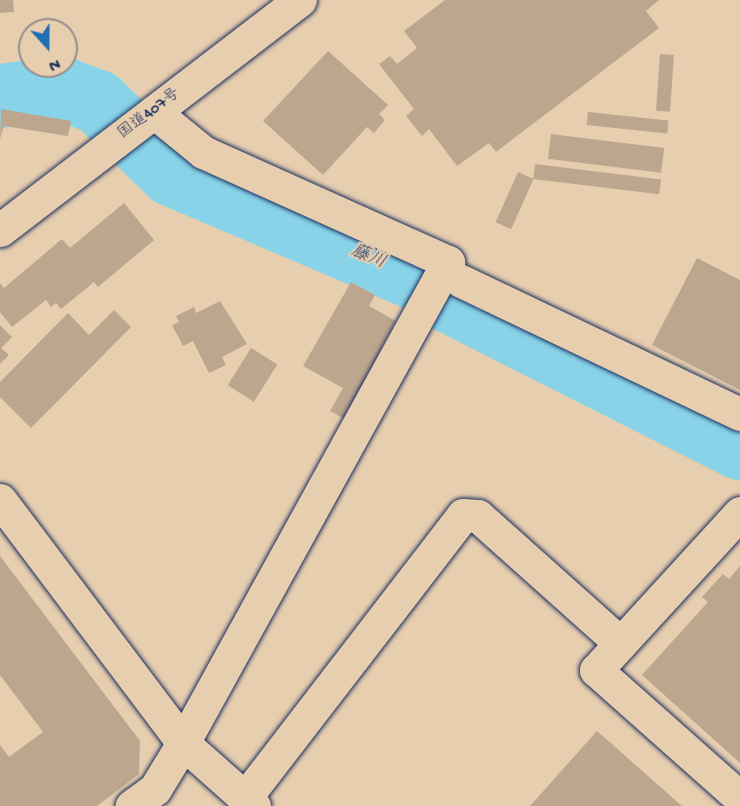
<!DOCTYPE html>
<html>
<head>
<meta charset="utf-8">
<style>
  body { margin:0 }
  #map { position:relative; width:740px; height:806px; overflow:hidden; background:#e7ceaf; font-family:"Gochi Hand","Klee One",sans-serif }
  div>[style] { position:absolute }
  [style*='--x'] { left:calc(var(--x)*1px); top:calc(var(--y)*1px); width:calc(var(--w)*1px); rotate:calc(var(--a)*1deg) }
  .river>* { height:64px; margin:-32px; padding:0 32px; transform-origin:32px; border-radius:32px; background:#88d3e8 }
  .building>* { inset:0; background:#bda68e; transform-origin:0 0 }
  .roads { filter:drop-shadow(0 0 2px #1b2f5e) drop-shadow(0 0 2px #1b2f5e) }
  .minor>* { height:33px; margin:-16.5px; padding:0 16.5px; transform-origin:16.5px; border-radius:16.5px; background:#e7ceaf }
  .highway>* { height:33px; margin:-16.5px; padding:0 16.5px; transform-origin:16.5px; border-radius:16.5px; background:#e7ceaf }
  span { translate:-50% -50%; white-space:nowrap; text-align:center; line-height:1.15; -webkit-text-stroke:4.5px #e7ceaf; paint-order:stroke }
  .street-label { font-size:16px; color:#1b2f5e }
  .water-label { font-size:18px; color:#263f6c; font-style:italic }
  .north { position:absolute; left:18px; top:18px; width:60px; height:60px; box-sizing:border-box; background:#e7ceaf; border:2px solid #958e8f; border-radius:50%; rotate:159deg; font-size:16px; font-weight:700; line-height:24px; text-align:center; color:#1b2f5e }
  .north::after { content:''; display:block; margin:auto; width:21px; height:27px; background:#1f6fb2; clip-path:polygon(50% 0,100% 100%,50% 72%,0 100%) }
</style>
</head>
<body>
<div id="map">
  <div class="river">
    <i style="--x:0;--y:96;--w:62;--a:-7.5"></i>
    <i style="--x:61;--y:88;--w:40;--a:21"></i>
    <i style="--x:98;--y:102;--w:103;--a:44.6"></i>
    <i style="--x:171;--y:174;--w:273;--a:23.1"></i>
    <i style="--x:422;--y:281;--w:36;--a:36"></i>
    <i style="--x:451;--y:302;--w:324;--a:26.8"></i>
  </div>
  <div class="building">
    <i style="clip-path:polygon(0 0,13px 0,14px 12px,0 13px)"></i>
    <i style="clip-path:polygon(445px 0,659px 0,646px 11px,659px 28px,496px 152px,489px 143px,457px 166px,429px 129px,422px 136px,406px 116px,414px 109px,379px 64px,390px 56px,397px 64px,417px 48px,404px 31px)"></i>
    <i style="clip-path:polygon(328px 51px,388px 105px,379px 114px,385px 120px,374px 133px,367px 127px,323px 175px,263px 121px)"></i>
    <i style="left:660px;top:54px;width:14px;height:57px;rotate:4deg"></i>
    <i style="clip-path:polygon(1px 109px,71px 121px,68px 136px,4px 126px,0 139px)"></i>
    <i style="left:588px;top:112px;width:81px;height:13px;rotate:6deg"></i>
    <i style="left:551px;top:134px;width:114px;height:25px;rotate:7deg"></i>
    <i style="left:535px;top:164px;width:127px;height:15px;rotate:7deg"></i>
    <i style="left:518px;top:172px;width:17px;height:55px;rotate:24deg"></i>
    <i style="clip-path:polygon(124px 203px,154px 240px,98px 287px,94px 282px,61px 309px,56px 303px,51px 307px,46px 300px,12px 327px,0 312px,0 283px,4px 288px,62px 239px,70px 248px)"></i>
    <i style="clip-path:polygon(697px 258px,740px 280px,740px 390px,652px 345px)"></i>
    <i style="clip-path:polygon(351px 282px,375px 295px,369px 306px,396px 321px,382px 346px,387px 348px,345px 419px,330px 411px,343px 388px,303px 366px)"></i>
    <i style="clip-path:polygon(220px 301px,247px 344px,222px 357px,226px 365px,209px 373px,193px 341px,183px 346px,172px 325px,179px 322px,176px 316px,194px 307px,196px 313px)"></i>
    <i style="clip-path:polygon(114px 310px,131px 327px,31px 428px,0 397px,0 382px,68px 313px,89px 335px)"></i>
    <i style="clip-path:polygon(0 325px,12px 337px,1px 348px,9px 355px,0 364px)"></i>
    <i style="left:251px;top:348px;width:31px;height:44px;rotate:32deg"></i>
    <i style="clip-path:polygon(0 556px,140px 741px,139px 774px,97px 806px,0 806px,0 745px,9px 757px,43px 732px,0 675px)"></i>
    <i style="clip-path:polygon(740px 566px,740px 763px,642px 675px,708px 602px,702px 597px,723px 574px,729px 579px)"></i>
    <i style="clip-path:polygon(597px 731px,682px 806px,530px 806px)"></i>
  </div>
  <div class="roads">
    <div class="minor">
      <i style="--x:154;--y:112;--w:63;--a:39.2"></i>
      <i style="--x:203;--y:152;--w:269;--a:24.2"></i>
      <i style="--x:448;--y:262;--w:549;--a:118.85"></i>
      <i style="--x:183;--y:743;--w:95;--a:41.6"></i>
      <i style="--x:461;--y:281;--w:309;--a:25.5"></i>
      <i style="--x:0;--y:500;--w:304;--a:53"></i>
      <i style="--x:183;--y:743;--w:54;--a:121.3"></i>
      <i style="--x:155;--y:789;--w:29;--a:144"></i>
      <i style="--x:740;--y:513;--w:213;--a:132.5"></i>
      <i style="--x:596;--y:670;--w:193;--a:41.6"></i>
      <i style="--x:245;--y:798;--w:357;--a:-52.4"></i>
      <i style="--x:463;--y:515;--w:15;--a:4"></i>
      <i style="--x:478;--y:516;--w:191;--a:41.8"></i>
    </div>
    <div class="highway">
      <i style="--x:0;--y:230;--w:378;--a:-37.5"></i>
    </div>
  </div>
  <div class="street-label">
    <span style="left:150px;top:115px;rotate:-37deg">国道407号</span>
  </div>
  <div class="water-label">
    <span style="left:368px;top:258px;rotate:23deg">藤川</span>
  </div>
  <div class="north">N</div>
</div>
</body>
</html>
